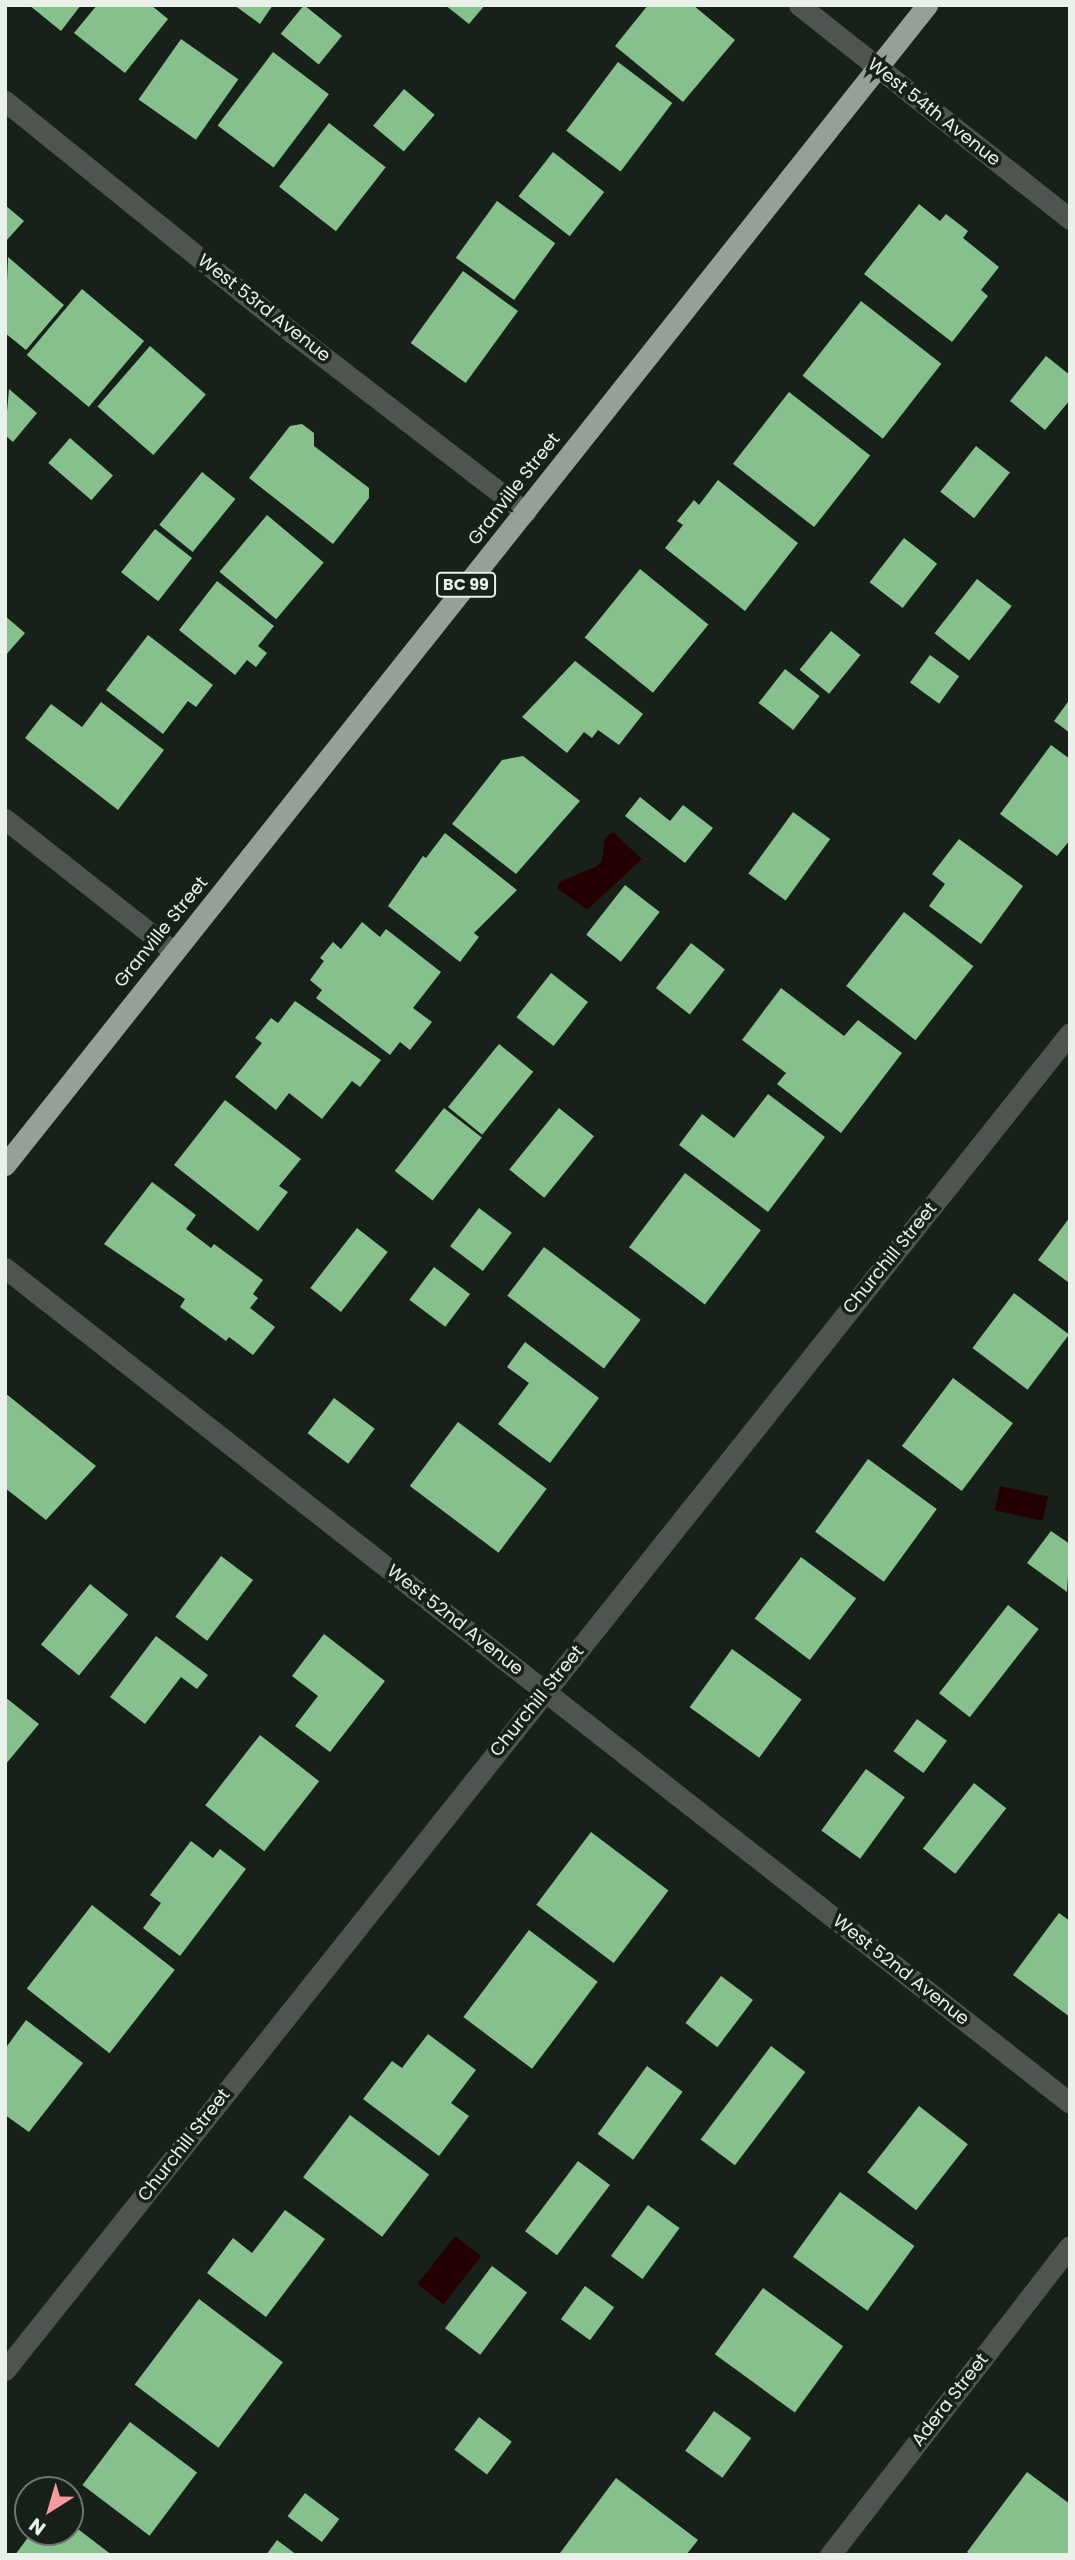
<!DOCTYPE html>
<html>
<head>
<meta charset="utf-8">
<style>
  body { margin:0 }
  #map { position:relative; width:1075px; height:2560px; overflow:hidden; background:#182119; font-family:Poppins,sans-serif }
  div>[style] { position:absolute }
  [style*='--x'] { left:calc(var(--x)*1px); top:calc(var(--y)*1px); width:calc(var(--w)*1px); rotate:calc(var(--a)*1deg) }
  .water>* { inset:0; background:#240002; transform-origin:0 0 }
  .building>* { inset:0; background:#86c18d; transform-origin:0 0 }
  .street>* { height:21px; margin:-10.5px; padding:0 10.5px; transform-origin:10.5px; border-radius:10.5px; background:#505450 }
  .highway>* { height:21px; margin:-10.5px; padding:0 10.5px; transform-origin:10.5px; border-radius:10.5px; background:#95a096 }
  span { translate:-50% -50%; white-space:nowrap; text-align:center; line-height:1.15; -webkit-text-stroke:7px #182119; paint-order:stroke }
  .shield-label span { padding:2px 5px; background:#182119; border:2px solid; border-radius:5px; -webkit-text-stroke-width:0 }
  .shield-label { font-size:16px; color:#eaf0ea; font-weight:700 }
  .street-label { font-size:18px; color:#eaf0ea }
  .frame { position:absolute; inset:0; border:7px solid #eaf0ea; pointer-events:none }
  .north { position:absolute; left:14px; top:2476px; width:70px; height:70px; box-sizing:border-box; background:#182119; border:2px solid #6c746d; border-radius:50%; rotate:217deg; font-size:19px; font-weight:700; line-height:28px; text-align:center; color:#eaf0ea }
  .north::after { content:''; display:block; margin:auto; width:24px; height:32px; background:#f59b9d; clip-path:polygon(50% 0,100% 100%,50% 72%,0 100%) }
</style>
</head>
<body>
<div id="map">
  <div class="water">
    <i style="clip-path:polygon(613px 832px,642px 859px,588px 909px,583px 907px,557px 888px,559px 882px,597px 866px,602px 861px,605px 838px)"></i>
    <i style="left:1000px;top:1486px;width:49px;height:25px;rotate:12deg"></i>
    <i style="left:455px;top:2236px;width:33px;height:61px;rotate:38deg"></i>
  </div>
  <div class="building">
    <i style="clip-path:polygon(29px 5px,81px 5px,61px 31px)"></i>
    <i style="clip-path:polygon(97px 5px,151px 5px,168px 19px,125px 73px,74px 33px)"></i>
    <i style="clip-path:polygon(234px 5px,273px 5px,260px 24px)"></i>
    <i style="left:304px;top:5px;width:49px;height:37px;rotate:39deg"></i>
    <i style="clip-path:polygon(445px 5px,485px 5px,469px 24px)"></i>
    <i style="clip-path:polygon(648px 5px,693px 5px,735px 40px,683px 102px,615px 46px)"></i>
    <i style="left:181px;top:39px;width:70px;height:74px;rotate:35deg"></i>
    <i style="left:273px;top:52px;width:70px;height:92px;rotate:37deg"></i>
    <i style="left:618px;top:62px;width:68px;height:86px;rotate:37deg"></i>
    <i style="left:404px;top:89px;width:40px;height:48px;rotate:40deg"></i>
    <i style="left:329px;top:123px;width:72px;height:81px;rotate:38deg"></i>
    <i style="left:553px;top:152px;width:65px;height:56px;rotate:38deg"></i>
    <i style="left:497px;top:201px;width:72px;height:70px;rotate:36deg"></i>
    <i style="clip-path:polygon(919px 204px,940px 221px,946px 214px,968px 231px,963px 238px,999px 267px,981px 290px,988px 296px,952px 342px,864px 274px)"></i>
    <i style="clip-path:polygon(5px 205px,24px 221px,5px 242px)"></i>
    <i style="clip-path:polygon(8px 257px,64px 305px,26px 350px,5px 333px)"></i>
    <i style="left:463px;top:271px;width:68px;height:89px;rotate:36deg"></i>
    <i style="left:82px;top:289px;width:81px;height:86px;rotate:40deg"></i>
    <i style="left:861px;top:301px;width:102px;height:95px;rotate:38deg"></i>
    <i style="left:150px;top:346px;width:74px;height:80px;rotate:41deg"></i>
    <i style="clip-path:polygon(1046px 356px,1070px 375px,1070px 400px,1045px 430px,1010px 401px)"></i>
    <i style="clip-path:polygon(9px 389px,37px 413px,13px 442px,5px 435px)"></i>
    <i style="left:789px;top:392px;width:103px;height:91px;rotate:38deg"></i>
    <i style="clip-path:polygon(302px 424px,314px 433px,314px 446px,369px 488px,369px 498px,333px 544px,249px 478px,290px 426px)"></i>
    <i style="left:70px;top:438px;width:57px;height:33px;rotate:41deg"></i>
    <i style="left:976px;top:446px;width:43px;height:58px;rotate:38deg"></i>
    <i style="left:202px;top:472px;width:43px;height:68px;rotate:39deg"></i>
    <i style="clip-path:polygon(718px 480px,798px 543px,745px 611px,665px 548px,683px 525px,677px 521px,694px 500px,699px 505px)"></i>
    <i style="left:267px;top:515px;width:74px;height:74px;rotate:40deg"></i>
    <i style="left:155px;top:529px;width:47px;height:55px;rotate:38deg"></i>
    <i style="left:904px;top:538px;width:42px;height:56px;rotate:38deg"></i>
    <i style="left:640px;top:569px;width:88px;height:88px;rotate:39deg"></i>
    <i style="left:977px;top:579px;width:44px;height:69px;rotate:38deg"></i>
    <i style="clip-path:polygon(217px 581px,274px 626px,258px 646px,267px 653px,256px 667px,247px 660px,235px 675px,179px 630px)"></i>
    <i style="clip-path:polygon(5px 616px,25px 633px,5px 656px)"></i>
    <i style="left:831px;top:631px;width:38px;height:50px;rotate:39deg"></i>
    <i style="clip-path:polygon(148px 635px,213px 685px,196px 707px,188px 701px,163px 734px,106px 690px)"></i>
    <i style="left:930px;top:655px;width:36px;height:34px;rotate:36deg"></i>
    <i style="clip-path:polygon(575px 661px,643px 714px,619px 745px,598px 730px,592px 738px,584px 732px,567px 753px,522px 717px)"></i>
    <i style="left:785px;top:669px;width:44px;height:43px;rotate:38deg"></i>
    <i style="clip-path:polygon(1070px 699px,1070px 733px,1054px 721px)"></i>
    <i style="clip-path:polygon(101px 702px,164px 750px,118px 810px,25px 738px,51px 704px,82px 727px)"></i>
    <i style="clip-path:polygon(1051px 745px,1070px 759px,1070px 840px,1057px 856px,1000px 814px)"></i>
    <i style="clip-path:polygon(523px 756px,580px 801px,516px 874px,452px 824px,502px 760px)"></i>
    <i style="clip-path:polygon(640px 797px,670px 821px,683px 805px,713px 828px,685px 863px,625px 816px)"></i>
    <i style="left:793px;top:812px;width:46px;height:76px;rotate:36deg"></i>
    <i style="clip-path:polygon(445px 833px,517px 890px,474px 933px,479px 937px,460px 962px,388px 906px,423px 856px,426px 858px)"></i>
    <i style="clip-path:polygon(959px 839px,1023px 886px,981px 944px,929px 906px,945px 884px,932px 874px)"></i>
    <i style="left:625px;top:885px;width:44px;height:63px;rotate:38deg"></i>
    <i style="left:904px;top:912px;width:88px;height:94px;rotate:38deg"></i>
    <i style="clip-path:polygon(362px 922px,380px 937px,386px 929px,441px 972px,413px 1008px,432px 1022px,410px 1050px,400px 1042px,390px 1055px,316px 998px,322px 990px,310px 980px,324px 961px,320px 958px,333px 942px,341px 949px)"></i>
    <i style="left:691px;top:943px;width:43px;height:57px;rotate:38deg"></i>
    <i style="left:551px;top:973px;width:47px;height:56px;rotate:38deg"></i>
    <i style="clip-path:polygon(781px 988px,844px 1036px,858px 1020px,902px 1053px,841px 1133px,777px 1084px,786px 1073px,742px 1040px)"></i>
    <i style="clip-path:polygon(295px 1001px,381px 1060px,360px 1087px,352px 1081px,322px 1119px,289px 1093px,276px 1110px,235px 1077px,262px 1043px,255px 1038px,271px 1018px,278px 1023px)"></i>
    <i style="left:499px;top:1044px;width:44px;height:81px;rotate:39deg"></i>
    <i style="clip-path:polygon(768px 1094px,825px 1137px,768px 1212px,679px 1145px,702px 1114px,734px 1138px)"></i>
    <i style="clip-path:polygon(225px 1100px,301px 1159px,279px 1186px,288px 1192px,258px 1231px,174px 1165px)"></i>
    <i style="left:444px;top:1108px;width:48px;height:80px;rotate:38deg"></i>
    <i style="left:559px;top:1108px;width:45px;height:79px;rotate:39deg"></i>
    <i style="left:685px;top:1173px;width:95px;height:93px;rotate:37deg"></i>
    <i style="clip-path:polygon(152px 1182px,196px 1215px,186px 1229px,211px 1248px,214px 1244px,263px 1280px,253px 1294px,258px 1298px,250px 1308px,275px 1327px,253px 1355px,229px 1337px,226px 1341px,180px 1307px,185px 1299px,104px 1244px)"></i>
    <i style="left:479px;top:1208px;width:41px;height:48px;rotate:37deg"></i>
    <i style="clip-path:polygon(1070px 1217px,1070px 1280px,1068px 1282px,1038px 1260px)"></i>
    <i style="left:357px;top:1228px;width:39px;height:76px;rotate:38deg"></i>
    <i style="left:544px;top:1247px;width:121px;height:61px;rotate:37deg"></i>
    <i style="left:434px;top:1267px;width:45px;height:41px;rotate:37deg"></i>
    <i style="left:1014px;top:1293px;width:69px;height:69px;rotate:37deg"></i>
    <i style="clip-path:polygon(525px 1342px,599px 1398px,550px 1463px,498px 1424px,529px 1383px,507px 1367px)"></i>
    <i style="left:953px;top:1378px;width:75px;height:85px;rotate:37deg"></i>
    <i style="clip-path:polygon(5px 1393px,96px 1466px,46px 1520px,5px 1488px)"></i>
    <i style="left:334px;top:1398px;width:51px;height:44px;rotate:37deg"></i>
    <i style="left:458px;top:1422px;width:111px;height:80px;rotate:37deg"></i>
    <i style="left:868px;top:1459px;width:85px;height:90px;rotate:36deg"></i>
    <i style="clip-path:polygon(1051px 1531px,1070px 1544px,1067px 1592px,1027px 1563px)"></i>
    <i style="left:221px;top:1556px;width:40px;height:76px;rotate:37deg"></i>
    <i style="left:801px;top:1557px;width:69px;height:77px;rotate:37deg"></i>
    <i style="left:90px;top:1584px;width:49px;height:78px;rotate:39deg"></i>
    <i style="left:1008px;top:1605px;width:39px;height:112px;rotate:38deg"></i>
    <i style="clip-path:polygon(324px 1634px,385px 1681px,330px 1752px,295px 1726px,318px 1696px,292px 1676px)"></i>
    <i style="clip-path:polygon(156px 1636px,208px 1675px,197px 1689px,181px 1677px,145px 1724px,110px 1697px)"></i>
    <i style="left:732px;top:1649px;width:86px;height:72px;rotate:36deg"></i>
    <i style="clip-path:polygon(5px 1697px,39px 1724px,5px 1765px)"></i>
    <i style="left:917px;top:1719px;width:37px;height:40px;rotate:36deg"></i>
    <i style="left:260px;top:1735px;width:75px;height:89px;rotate:38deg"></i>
    <i style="left:866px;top:1769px;width:48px;height:76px;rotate:36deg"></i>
    <i style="left:974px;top:1783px;width:41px;height:83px;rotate:38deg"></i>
    <i style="left:591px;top:1832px;width:97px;height:91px;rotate:37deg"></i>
    <i style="clip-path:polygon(191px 1841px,213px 1858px,220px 1849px,246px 1869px,180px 1956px,143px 1928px,161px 1903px,150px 1895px)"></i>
    <i style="left:92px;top:1905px;width:105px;height:106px;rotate:38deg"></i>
    <i style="clip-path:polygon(1059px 1913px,1070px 1921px,1070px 2017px,1013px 1975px)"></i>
    <i style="left:529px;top:1930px;width:86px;height:109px;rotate:37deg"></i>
    <i style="left:721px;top:1976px;width:40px;height:59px;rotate:37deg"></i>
    <i style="clip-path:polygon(26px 2020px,83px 2063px,29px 2132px,5px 2115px,5px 2049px)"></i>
    <i style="clip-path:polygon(428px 2034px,476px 2070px,451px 2103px,469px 2116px,439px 2156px,363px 2099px,392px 2061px,402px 2068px)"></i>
    <i style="left:771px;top:2046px;width:43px;height:117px;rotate:37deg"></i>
    <i style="left:647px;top:2066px;width:44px;height:84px;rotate:36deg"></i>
    <i style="left:919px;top:2106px;width:62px;height:84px;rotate:38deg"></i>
    <i style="left:350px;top:2115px;width:99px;height:78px;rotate:37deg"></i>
    <i style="left:578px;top:2161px;width:40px;height:88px;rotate:37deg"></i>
    <i style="left:840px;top:2192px;width:92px;height:80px;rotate:36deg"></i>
    <i style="left:648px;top:2205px;width:39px;height:63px;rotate:36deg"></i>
    <i style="clip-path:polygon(285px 2210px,325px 2239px,266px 2317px,207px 2273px,233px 2238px,252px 2253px)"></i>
    <i style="left:492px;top:2266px;width:44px;height:78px;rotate:37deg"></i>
    <i style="left:585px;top:2286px;width:36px;height:41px;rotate:36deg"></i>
    <i style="left:763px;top:2288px;width:99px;height:82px;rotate:36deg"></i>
    <i style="left:199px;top:2299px;width:105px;height:107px;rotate:37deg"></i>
    <i style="left:714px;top:2411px;width:46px;height:49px;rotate:36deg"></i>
    <i style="left:479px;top:2417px;width:41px;height:41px;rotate:37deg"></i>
    <i style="left:130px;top:2422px;width:84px;height:79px;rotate:37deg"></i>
    <i style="clip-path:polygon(1027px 2472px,1070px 2504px,1070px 2553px,971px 2555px,967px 2552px)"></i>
    <i style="clip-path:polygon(616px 2478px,698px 2540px,686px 2555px,560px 2553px)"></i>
    <i style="left:305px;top:2493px;width:43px;height:29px;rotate:37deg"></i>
    <i style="clip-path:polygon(70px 2523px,112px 2555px,15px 2555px,32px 2532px,70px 2532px)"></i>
    <i style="clip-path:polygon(277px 2540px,297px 2555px,266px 2555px)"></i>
  </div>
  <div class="street">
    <i style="--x:799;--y:5;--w:345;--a:38.3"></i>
    <i style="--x:5;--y:101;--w:371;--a:38.9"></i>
    <i style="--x:294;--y:334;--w:292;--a:37.6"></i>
    <i style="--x:5;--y:819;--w:215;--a:38.2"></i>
    <i style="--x:5;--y:1268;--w:1353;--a:38.1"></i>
    <i style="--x:5;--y:2370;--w:1709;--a:-51.46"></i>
    <i style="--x:830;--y:2555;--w:391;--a:-52.2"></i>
  </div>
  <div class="highway">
    <i style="--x:5;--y:1165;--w:1482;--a:-51.52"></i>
  </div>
  <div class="shield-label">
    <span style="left:466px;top:585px">BC 99</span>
  </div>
  <div class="street-label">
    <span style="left:934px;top:112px;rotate:38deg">West 54th Avenue</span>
    <span style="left:264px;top:308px;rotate:38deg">West 53rd Avenue</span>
    <span style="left:514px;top:489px;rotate:-52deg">Granville Street</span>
    <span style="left:161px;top:932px;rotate:-51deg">Granville Street</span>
    <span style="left:890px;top:1258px;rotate:-51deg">Churchill Street</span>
    <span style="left:455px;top:1620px;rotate:38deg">West 52nd Avenue</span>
    <span style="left:537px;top:1701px;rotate:-51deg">Churchill Street</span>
    <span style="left:901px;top:1970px;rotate:38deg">West 52nd Avenue</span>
    <span style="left:184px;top:2145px;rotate:-52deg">Churchill Street</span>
    <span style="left:950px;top:2400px;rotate:-52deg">Adera Street</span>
  </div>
  <div class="frame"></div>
  <div class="north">N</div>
</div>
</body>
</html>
